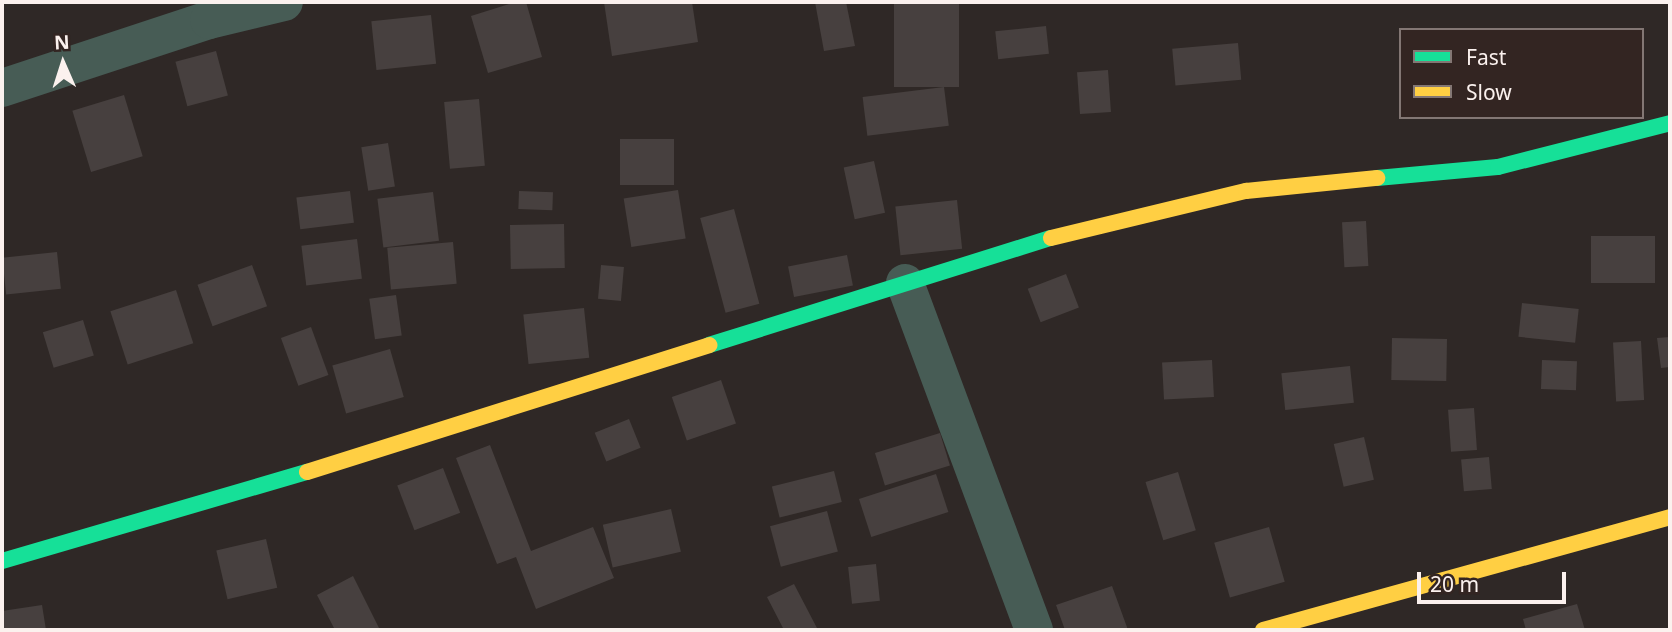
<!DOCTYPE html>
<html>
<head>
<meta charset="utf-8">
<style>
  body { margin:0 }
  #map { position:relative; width:1672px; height:632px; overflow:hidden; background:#2f2826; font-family:"Noto Sans",sans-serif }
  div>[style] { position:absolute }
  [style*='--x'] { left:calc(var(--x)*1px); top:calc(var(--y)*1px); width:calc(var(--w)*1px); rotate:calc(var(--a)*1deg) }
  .building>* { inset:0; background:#47403f; transform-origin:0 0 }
  .street>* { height:38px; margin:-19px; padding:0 19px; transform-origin:19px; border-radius:19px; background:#475c55 }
  .fast>* { height:16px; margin:-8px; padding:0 8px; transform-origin:8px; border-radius:8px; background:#16e098 }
  .slow>* { height:16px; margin:-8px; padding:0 8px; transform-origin:8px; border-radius:8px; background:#ffcf43 }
  span { translate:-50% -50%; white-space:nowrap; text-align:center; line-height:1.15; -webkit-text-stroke:5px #332522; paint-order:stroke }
  .frame { position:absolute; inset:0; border:4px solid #fbf1ee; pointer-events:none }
  .legend { position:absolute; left:1399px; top:28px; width:245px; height:91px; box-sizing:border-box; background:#332522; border:2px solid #837774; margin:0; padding:9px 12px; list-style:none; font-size:21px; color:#fbf1ee }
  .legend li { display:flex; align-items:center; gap:14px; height:35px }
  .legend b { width:35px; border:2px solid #837774 }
  .north { position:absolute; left:28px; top:28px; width:70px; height:70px; -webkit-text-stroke:5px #332522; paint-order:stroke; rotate:357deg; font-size:19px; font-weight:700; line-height:28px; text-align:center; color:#fbf1ee }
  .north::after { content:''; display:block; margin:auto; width:24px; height:32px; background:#fbf1ee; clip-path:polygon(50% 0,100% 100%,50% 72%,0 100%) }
  .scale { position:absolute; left:1417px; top:572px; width:149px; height:32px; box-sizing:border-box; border:4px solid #fbf1ee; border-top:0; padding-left:9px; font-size:21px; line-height:24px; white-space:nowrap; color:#fbf1ee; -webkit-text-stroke:5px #332522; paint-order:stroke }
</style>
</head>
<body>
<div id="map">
  <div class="building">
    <i style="clip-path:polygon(516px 2px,526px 2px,542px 57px,488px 73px,471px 16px)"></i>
    <i style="clip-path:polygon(604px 2px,692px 2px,698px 42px,612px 56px)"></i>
    <i style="clip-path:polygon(815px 2px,846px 2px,855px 46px,824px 51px)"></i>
    <i style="left:894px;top:2px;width:65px;height:85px"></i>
    <i style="left:431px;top:15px;width:49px;height:60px;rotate:84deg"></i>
    <i style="left:1046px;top:26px;width:28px;height:51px;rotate:84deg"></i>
    <i style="left:1238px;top:43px;width:37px;height:66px;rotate:85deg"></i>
    <i style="left:216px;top:51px;width:46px;height:42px;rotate:75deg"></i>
    <i style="left:1108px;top:70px;width:42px;height:31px;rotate:86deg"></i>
    <i style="left:944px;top:87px;width:39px;height:82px;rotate:83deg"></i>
    <i style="left:124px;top:95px;width:64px;height:54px;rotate:73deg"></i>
    <i style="left:479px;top:99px;width:67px;height:35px;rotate:85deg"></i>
    <i style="left:620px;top:139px;width:54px;height:46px"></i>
    <i style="left:388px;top:143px;width:44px;height:27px;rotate:81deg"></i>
    <i style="left:874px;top:161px;width:53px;height:31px;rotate:78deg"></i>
    <i style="left:678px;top:190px;width:49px;height:55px;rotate:81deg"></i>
    <i style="left:350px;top:191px;width:32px;height:54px;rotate:83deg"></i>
    <i style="left:519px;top:191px;width:34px;height:18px;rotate:2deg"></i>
    <i style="left:433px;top:192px;width:49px;height:56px;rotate:83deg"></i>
    <i style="left:957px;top:200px;width:49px;height:62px;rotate:84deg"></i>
    <i style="left:734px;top:209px;width:98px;height:35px;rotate:75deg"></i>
    <i style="left:1366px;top:221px;width:45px;height:24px;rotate:87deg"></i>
    <i style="left:564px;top:224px;width:44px;height:54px;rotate:89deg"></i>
    <i style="left:1591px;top:236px;width:64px;height:47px"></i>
    <i style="left:357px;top:239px;width:40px;height:56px;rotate:83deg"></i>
    <i style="left:453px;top:242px;width:42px;height:66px;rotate:85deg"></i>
    <i style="left:57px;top:252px;width:37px;height:55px;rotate:84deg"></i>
    <i style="left:847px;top:255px;width:31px;height:60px;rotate:79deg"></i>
    <i style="left:252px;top:265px;width:44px;height:58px;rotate:70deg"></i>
    <i style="left:601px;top:265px;width:23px;height:34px;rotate:5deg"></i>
    <i style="left:1066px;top:274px;width:36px;height:41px;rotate:69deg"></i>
    <i style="left:176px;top:290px;width:56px;height:69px;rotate:72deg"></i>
    <i style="left:396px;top:295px;width:41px;height:27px;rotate:82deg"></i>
    <i style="left:1522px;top:303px;width:57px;height:34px;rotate:6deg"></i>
    <i style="left:584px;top:308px;width:50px;height:61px;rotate:84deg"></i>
    <i style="left:83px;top:320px;width:37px;height:42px;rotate:73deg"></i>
    <i style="left:311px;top:327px;width:51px;height:32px;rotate:70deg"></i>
    <i style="clip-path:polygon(1670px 337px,1670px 367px,1661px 368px,1657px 338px)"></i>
    <i style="left:1392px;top:338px;width:55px;height:42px;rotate:1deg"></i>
    <i style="left:1641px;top:341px;width:59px;height:28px;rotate:87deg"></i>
    <i style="left:390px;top:349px;width:50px;height:60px;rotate:74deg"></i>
    <i style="left:1212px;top:360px;width:37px;height:50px;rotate:87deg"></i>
    <i style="left:1542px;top:360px;width:35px;height:29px;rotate:2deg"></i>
    <i style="left:1350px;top:366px;width:37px;height:69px;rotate:84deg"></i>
    <i style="left:721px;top:380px;width:46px;height:52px;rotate:71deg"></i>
    <i style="left:1474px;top:408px;width:42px;height:26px;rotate:86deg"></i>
    <i style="left:629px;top:419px;width:31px;height:37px;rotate:68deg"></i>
    <i style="left:940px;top:433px;width:34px;height:68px;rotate:73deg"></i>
    <i style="left:1364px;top:437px;width:44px;height:31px;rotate:77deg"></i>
    <i style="clip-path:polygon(490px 445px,531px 551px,593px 527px,614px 578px,536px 609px,516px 557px,497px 564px,456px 458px)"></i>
    <i style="left:1489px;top:457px;width:32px;height:28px;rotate:85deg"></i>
    <i style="left:443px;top:468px;width:48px;height:49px;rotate:69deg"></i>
    <i style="left:834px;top:471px;width:32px;height:64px;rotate:76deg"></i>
    <i style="left:1178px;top:472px;width:61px;height:34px;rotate:73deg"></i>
    <i style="left:936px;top:474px;width:40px;height:81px;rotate:72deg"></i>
    <i style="left:671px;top:509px;width:44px;height:70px;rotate:77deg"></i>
    <i style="left:827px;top:511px;width:42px;height:59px;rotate:75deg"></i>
    <i style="left:1269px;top:527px;width:57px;height:57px;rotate:74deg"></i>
    <i style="left:266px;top:539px;width:50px;height:51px;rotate:77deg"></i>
    <i style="left:876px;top:564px;width:37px;height:28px;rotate:84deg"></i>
    <i style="clip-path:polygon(353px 576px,380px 630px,335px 630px,317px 595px)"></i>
    <i style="clip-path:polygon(794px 584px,818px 630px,784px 630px,767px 597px)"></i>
    <i style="clip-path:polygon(1112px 586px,1128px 630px,1065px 630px,1056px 605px)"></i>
    <i style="clip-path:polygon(1577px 604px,1585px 630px,1526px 630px,1523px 619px)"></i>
    <i style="clip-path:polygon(42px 605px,46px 630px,2px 630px,2px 611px)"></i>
  </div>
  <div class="street">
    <i style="--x:2;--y:88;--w:218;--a:-18.2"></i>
    <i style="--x:209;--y:20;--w:77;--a:-13.5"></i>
    <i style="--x:905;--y:283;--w:370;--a:69.6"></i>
  </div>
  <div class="fast">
    <i style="--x:1377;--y:178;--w:121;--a:-5.2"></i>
    <i style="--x:1498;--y:167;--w:178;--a:-14.3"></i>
    <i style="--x:709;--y:345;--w:358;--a:-17.4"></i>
    <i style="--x:2;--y:561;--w:318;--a:-16.3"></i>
  </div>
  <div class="slow">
    <i style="--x:1051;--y:238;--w:201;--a:-13.6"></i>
    <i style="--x:1246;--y:191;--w:132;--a:-5.7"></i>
    <i style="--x:307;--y:472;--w:422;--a:-17.5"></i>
    <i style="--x:1263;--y:630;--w:422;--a:-15.5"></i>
  </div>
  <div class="frame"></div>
  <ul class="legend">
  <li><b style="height:9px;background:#16e098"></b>Fast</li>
  <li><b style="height:9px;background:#ffcf43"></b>Slow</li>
  </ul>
  <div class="north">N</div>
  <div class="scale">20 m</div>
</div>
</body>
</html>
